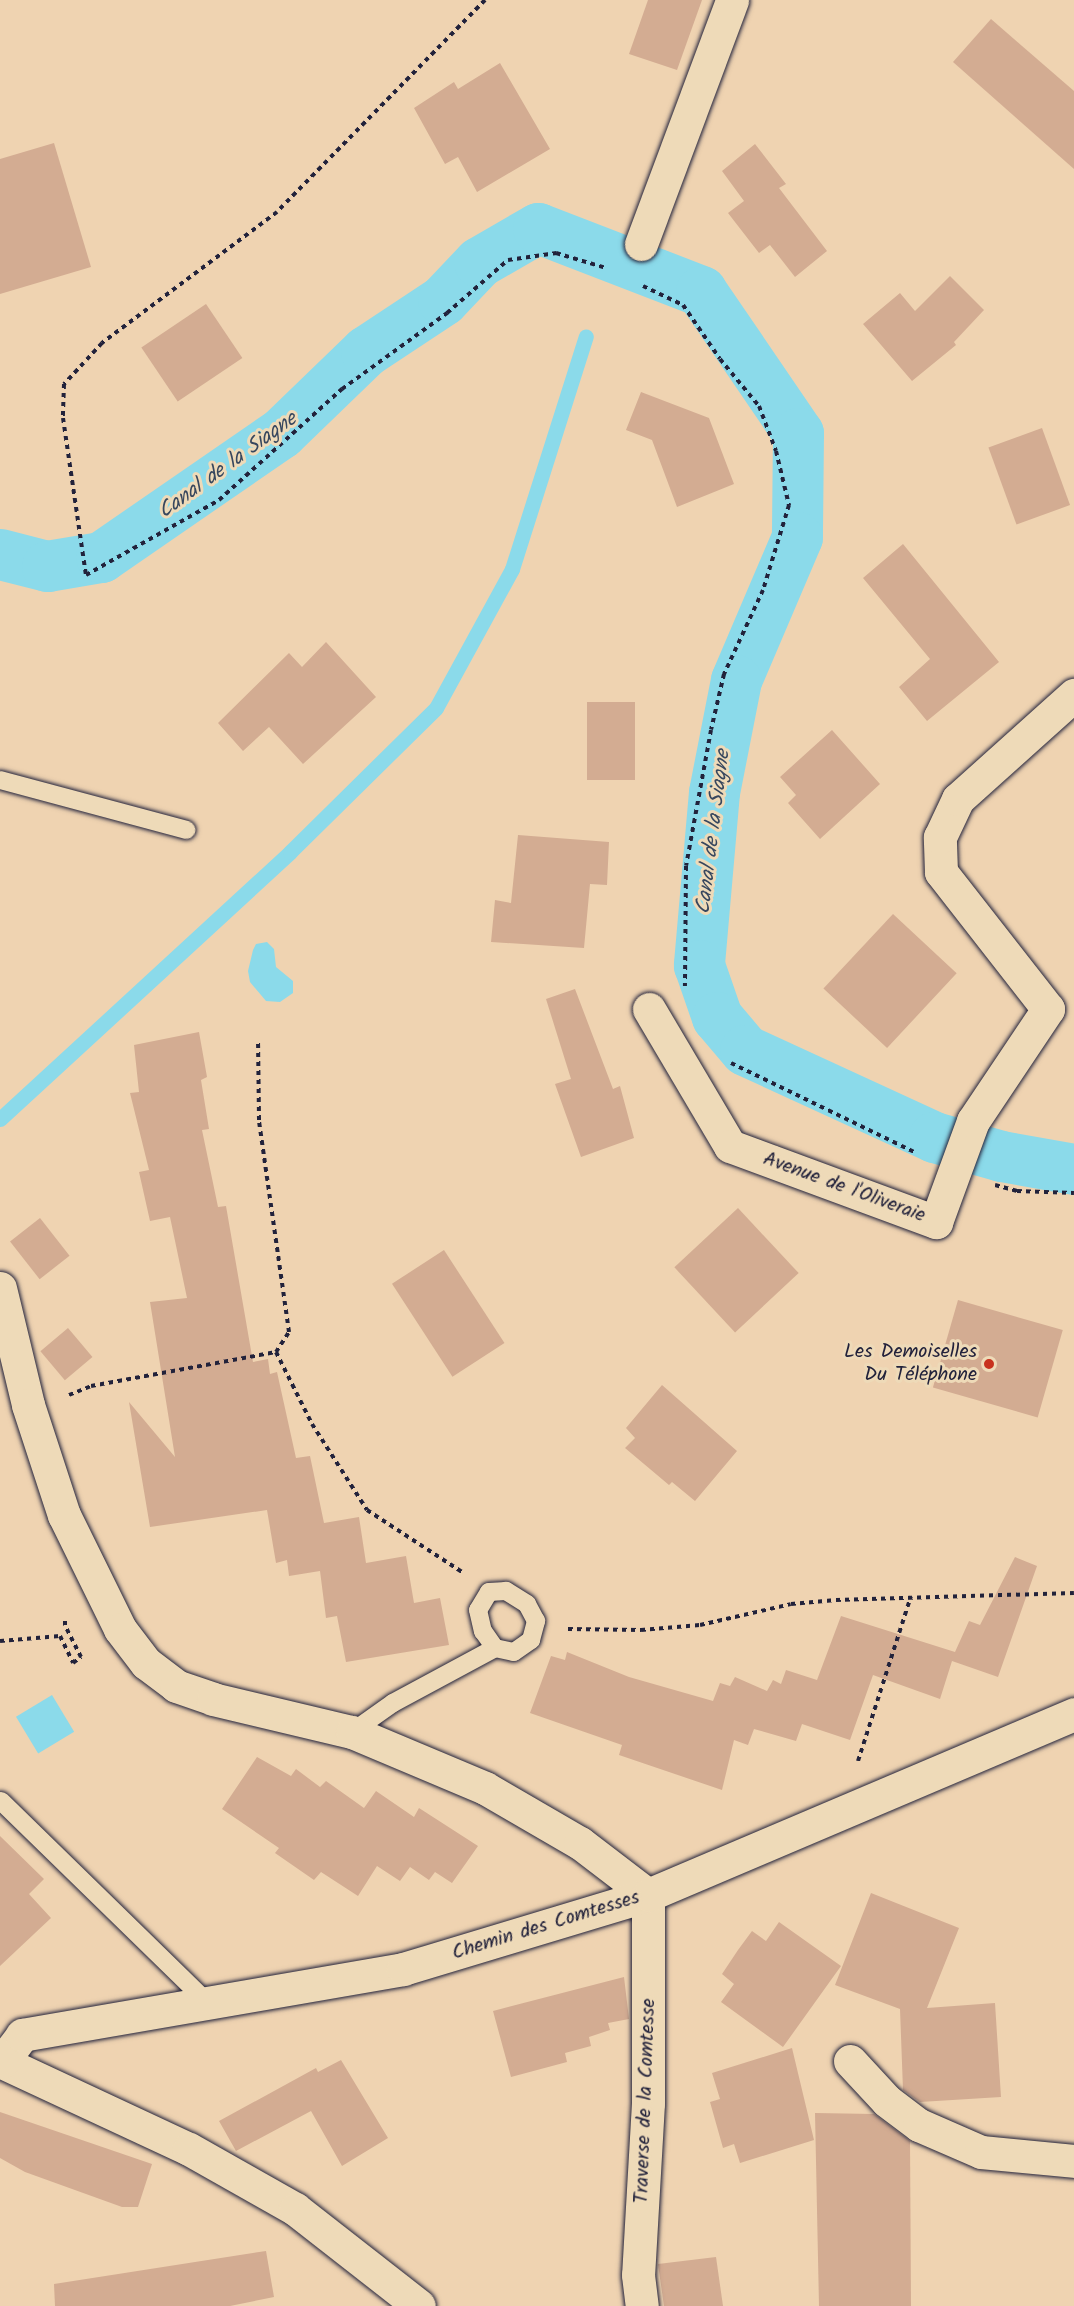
<!DOCTYPE html>
<html>
<head>
<meta charset="utf-8">
<style>
  body { margin:0 }
  #map { position:relative; width:1074px; height:2306px; overflow:hidden; background:#efd3b1; font-family:Kalam,sans-serif }
  div>[style] { position:absolute }
  [style*='--x'] { left:calc(var(--x)*1px); top:calc(var(--y)*1px); width:calc(var(--w)*1px); rotate:calc(var(--a)*1deg) }
  .water>* { inset:0; background:#8bdaea; transform-origin:0 0 }
  .stream>* { height:15px; margin:-7.5px; padding:0 7.5px; transform-origin:7.5px; border-radius:7.5px; background:#8bdaea }
  .canal>* { height:51px; margin:-25.5px; padding:0 25.5px; transform-origin:25.5px; border-radius:25.5px; background:#8bdaea }
  .building>* { inset:0; background:#d3ac92; transform-origin:0 0 }
  .path>* { height:4px; margin-top:-2px; transform-origin:0; background:repeating-linear-gradient(90deg,#22223b 0 4.5px,transparent 0 9px) }
  .roads { filter:drop-shadow(0 0 2px #22223b) drop-shadow(0 0 2px #22223b) }
  .service>* { height:18px; margin:-9px; padding:0 9px; transform-origin:9px; border-radius:9px; background:#eedab8 }
  .minor>* { height:33px; margin:-16.5px; padding:0 16.5px; transform-origin:16.5px; border-radius:16.5px; background:#eedab8 }
  .dots>* { width:16px; height:16px; translate:-50% -50%; box-sizing:border-box; border:3px solid #eedab8; border-radius:50% }
  span { translate:-50% -50%; white-space:nowrap; text-align:center; line-height:1.15; -webkit-text-stroke:6px #eedab8; paint-order:stroke }
  .street-label { font-size:20px; color:#22223b }
  .poi-label { font-size:20px; color:#22223b }
  .right { translate:-100% -50%; text-align:right }
  .water-label { font-size:21px; color:#37475e; font-style:italic }
</style>
</head>
<body>
<div id="map">
  <div class="water">
    <i style="clip-path:polygon(267px 942px,274px 949px,276px 967px,293px 981px,293px 993px,280px 1002px,266px 1001px,250px 982px,248px 971px,253px 950px,256px 944px)"></i>
    <i style="left:52px;top:1695px;width:43px;height:42px;rotate:59deg"></i>
  </div>
  <div class="stream">
    <i style="--x:0;--y:1119;--w:394;--a:-42.6"></i>
    <i style="--x:290;--y:852;--w:205;--a:-44.6"></i>
    <i style="--x:436;--y:708;--w:158;--a:-61.3"></i>
    <i style="--x:512;--y:569;--w:244;--a:-72.4"></i>
  </div>
  <div class="canal">
    <i style="--x:0;--y:554;--w:49;--a:14.3"></i>
    <i style="--x:47;--y:566;--w:55;--a:-9.5"></i>
    <i style="--x:101;--y:557;--w:219;--a:-34.6"></i>
    <i style="--x:281;--y:433;--w:118;--a:-44"></i>
    <i style="--x:366;--y:351;--w:92;--a:-33.5"></i>
    <i style="--x:443;--y:300;--w:52;--a:-46.5"></i>
    <i style="--x:479;--y:262;--w:68;--a:-30"></i>
    <i style="--x:538;--y:228;--w:175;--a:21.1"></i>
    <i style="--x:701;--y:291;--w:172;--a:55.7"></i>
    <i style="--x:798;--y:433;--w:104;--a:90.6"></i>
    <i style="--x:797;--y:537;--w:155;--a:113.1"></i>
    <i style="--x:736;--y:680;--w:114;--a:101.1"></i>
    <i style="--x:714;--y:792;--w:174;--a:95"></i>
    <i style="--x:699;--y:965;--w:55;--a:70.9"></i>
    <i style="--x:717;--y:1017;--w:43;--a:49.7"></i>
    <i style="--x:745;--y:1050;--w:208;--a:24.7"></i>
    <i style="--x:934;--y:1137;--w:70;--a:15.8"></i>
    <i style="--x:1001;--y:1156;--w:74;--a:10.1"></i>
  </div>
  <div class="building">
    <i style="clip-path:polygon(648px 0,702px 0,677px 70px,629px 54px)"></i>
    <i style="clip-path:polygon(991px 19px,1074px 91px,1074px 169px,953px 62px)"></i>
    <i style="clip-path:polygon(500px 63px,550px 149px,477px 192px,458px 157px,445px 164px,414px 108px,454px 82px,458px 89px)"></i>
    <i style="clip-path:polygon(54px 143px,91px 267px,0 294px,0 159px)"></i>
    <i style="clip-path:polygon(755px 144px,786px 184px,779px 188px,827px 251px,795px 277px,770px 245px,759px 253px,728px 213px,744px 201px,722px 171px)"></i>
    <i style="clip-path:polygon(950px 276px,984px 310px,954px 342px,956px 345px,912px 381px,863px 324px,900px 293px,915px 311px)"></i>
    <i style="left:206px;top:304px;width:65px;height:78px;rotate:56deg"></i>
    <i style="clip-path:polygon(641px 392px,709px 418px,734px 484px,677px 507px,652px 440px,626px 430px)"></i>
    <i style="left:1042px;top:428px;width:82px;height:57px;rotate:70deg"></i>
    <i style="clip-path:polygon(903px 544px,999px 662px,927px 721px,899px 687px,930px 659px,863px 578px)"></i>
    <i style="clip-path:polygon(326px 642px,376px 697px,303px 764px,269px 727px,243px 751px,218px 723px,289px 653px,302px 667px)"></i>
    <i style="left:587px;top:702px;width:48px;height:78px"></i>
    <i style="clip-path:polygon(832px 730px,880px 784px,820px 839px,788px 803px,796px 795px,780px 777px)"></i>
    <i style="clip-path:polygon(518px 835px,609px 842px,607px 885px,590px 884px,584px 948px,491px 942px,495px 900px,511px 903px)"></i>
    <i style="left:893px;top:914px;width:87px;height:102px;rotate:43deg"></i>
    <i style="clip-path:polygon(575px 989px,613px 1089px,620px 1086px,634px 1138px,581px 1157px,555px 1084px,571px 1079px,546px 999px)"></i>
    <i style="clip-path:polygon(199px 1032px,207px 1077px,201px 1080px,209px 1129px,202px 1130px,218px 1207px,226px 1206px,253px 1362px,268px 1359px,270px 1374px,277px 1372px,296px 1458px,310px 1456px,324px 1523px,359px 1517px,366px 1563px,406px 1556px,414px 1603px,440px 1598px,449px 1645px,346px 1662px,337px 1616px,326px 1618px,320px 1571px,289px 1576px,287px 1560px,276px 1563px,267px 1510px,150px 1527px,129px 1402px,175px 1457px,150px 1302px,187px 1298px,170px 1217px,150px 1221px,139px 1172px,149px 1170px,130px 1093px,139px 1092px,134px 1045px)"></i>
    <i style="left:738px;top:1208px;width:89px;height:87px;rotate:47deg"></i>
    <i style="left:40px;top:1218px;width:48px;height:38px;rotate:52deg"></i>
    <i style="left:444px;top:1250px;width:111px;height:62px;rotate:57deg"></i>
    <i style="left:958px;top:1300px;width:109px;height:91px;rotate:16deg"></i>
    <i style="left:68px;top:1328px;width:38px;height:36px;rotate:50deg"></i>
    <i style="clip-path:polygon(662px 1385px,737px 1451px,695px 1501px,672px 1482px,669px 1485px,625px 1448px,635px 1438px,626px 1428px)"></i>
    <i style="clip-path:polygon(1015px 1557px,1037px 1566px,998px 1677px,952px 1661px,940px 1699px,873px 1675px,850px 1740px,802px 1724px,796px 1741px,754px 1729px,748px 1745px,734px 1740px,722px 1790px,619px 1755px,622px 1745px,530px 1713px,551px 1656px,565px 1660px,567px 1652px,629px 1677px,713px 1701px,720px 1683px,730px 1686px,735px 1677px,767px 1691px,773px 1680px,781px 1684px,786px 1670px,817px 1680px,841px 1616px,955px 1652px,969px 1621px,980px 1625px)"></i>
    <i style="clip-path:polygon(257px 1757px,291px 1776px,296px 1769px,320px 1787px,326px 1781px,364px 1808px,376px 1791px,414px 1817px,419px 1808px,478px 1846px,452px 1883px,435px 1872px,429px 1880px,410px 1867px,400px 1881px,377px 1866px,358px 1896px,321px 1872px,314px 1880px,275px 1853px,279px 1848px,222px 1809px)"></i>
    <i style="clip-path:polygon(0 1836px,44px 1879px,29px 1894px,51px 1918px,0 1966px)"></i>
    <i style="clip-path:polygon(871px 1893px,959px 1928px,927px 2008px,995px 2003px,1001px 2097px,920px 2102px,903px 2090px,900px 2009px,835px 1985px)"></i>
    <i style="clip-path:polygon(779px 1922px,841px 1966px,783px 2047px,721px 2002px,734px 1984px,722px 1974px,738px 1950px,752px 1931px,766px 1941px)"></i>
    <i style="clip-path:polygon(624px 1977px,629px 2019px,608px 2023px,610px 2030px,589px 2037px,591px 2046px,565px 2053px,567px 2062px,511px 2077px,493px 2011px)"></i>
    <i style="clip-path:polygon(792px 2048px,814px 2140px,740px 2163px,734px 2144px,723px 2148px,710px 2102px,720px 2099px,712px 2073px)"></i>
    <i style="clip-path:polygon(341px 2060px,388px 2138px,342px 2166px,311px 2111px,236px 2151px,219px 2121px,316px 2068px,318px 2072px)"></i>
    <i style="clip-path:polygon(0 2112px,152px 2164px,138px 2207px,122px 2207px,25px 2172px,0 2158px)"></i>
    <i style="clip-path:polygon(815px 2113px,874px 2114px,910px 2141px,911px 2306px,819px 2306px)"></i>
    <i style="clip-path:polygon(266px 2251px,274px 2297px,230px 2306px,55px 2306px,54px 2284px)"></i>
    <i style="clip-path:polygon(716px 2257px,723px 2306px,664px 2306px,658px 2264px)"></i>
  </div>
  <div class="path">
    <i style="--x:485;--y:0;--w:297;--a:134.5"></i>
    <i style="--x:277;--y:212;--w:219;--a:143.2"></i>
    <i style="--x:102;--y:343;--w:56;--a:132.8"></i>
    <i style="--x:64;--y:384;--w:34;--a:92"></i>
    <i style="--x:63;--y:418;--w:159;--a:81.7"></i>
    <i style="--x:86;--y:575;--w:153;--a:-29.4"></i>
    <i style="--x:219;--y:500;--w:166;--a:-42.1"></i>
    <i style="--x:342;--y:389;--w:130;--a:-35.9"></i>
    <i style="--x:447;--y:313;--w:81;--a:-41"></i>
    <i style="--x:508;--y:260;--w:49;--a:-8.3"></i>
    <i style="--x:556;--y:253;--w:52;--a:16.7"></i>
    <i style="--x:643;--y:286;--w:44;--a:25.4"></i>
    <i style="--x:683;--y:305;--w:65;--a:55.6"></i>
    <i style="--x:720;--y:359;--w:61;--a:50.3"></i>
    <i style="--x:759;--y:406;--w:48;--a:69.3"></i>
    <i style="--x:776;--y:451;--w:56;--a:76.5"></i>
    <i style="--x:789;--y:505;--w:89;--a:107"></i>
    <i style="--x:763;--y:590;--w:93;--a:114.9"></i>
    <i style="--x:724;--y:674;--w:57;--a:103.1"></i>
    <i style="--x:711;--y:730;--w:138;--a:100.4"></i>
    <i style="--x:686;--y:866;--w:120;--a:90.5"></i>
    <i style="--x:731;--y:1063;--w:206;--a:25.9"></i>
    <i style="--x:995;--y:1185;--w:23;--a:15"></i>
    <i style="--x:1017;--y:1191;--w:57;--a:2"></i>
    <i style="--x:276;--y:1352;--w:80;--a:63.4"></i>
    <i style="--x:312;--y:1424;--w:102;--a:57.4"></i>
    <i style="--x:367;--y:1510;--w:113;--a:33.1"></i>
    <i style="--x:69;--y:1395;--w:24;--a:-22"></i>
    <i style="--x:91;--y:1386;--w:188;--a:-10.4"></i>
    <i style="--x:276;--y:1352;--w:24;--a:-57"></i>
    <i style="--x:289;--y:1332;--w:214;--a:-98.1"></i>
    <i style="--x:259;--y:1120;--w:77;--a:-90.7"></i>
    <i style="--x:568;--y:1629;--w:73;--a:0.8"></i>
    <i style="--x:641;--y:1630;--w:59;--a:-4.8"></i>
    <i style="--x:700;--y:1625;--w:93;--a:-13"></i>
    <i style="--x:791;--y:1604;--w:45;--a:-5.1"></i>
    <i style="--x:836;--y:1600;--w:238;--a:-1.7"></i>
    <i style="--x:0;--y:1641;--w:60;--a:-4.8"></i>
    <i style="--x:60;--y:1636;--w:30;--a:64"></i>
    <i style="--x:73;--y:1663;--w:10;--a:-37"></i>
    <i style="--x:81;--y:1657;--w:36;--a:-117"></i>
    <i style="--x:65;--y:1625;--w:8;--a:-90"></i>
    <i style="--x:858;--y:1761;--w:173;--a:-72.2"></i>
  </div>
  <div class="roads">
    <div class="service">
      <i style="--x:0;--y:780;--w:193;--a:15"></i>
      <i style="--x:352;--y:1732;--w:50;--a:-35.3"></i>
      <i style="--x:393;--y:1703;--w:116;--a:-28.3"></i>
      <i style="--x:495;--y:1648;--w:19;--a:12"></i>
      <i style="--x:514;--y:1652;--w:21;--a:-35"></i>
      <i style="--x:531;--y:1640;--w:20;--a:-75"></i>
      <i style="--x:536;--y:1621;--w:19;--a:-118"></i>
      <i style="--x:527;--y:1604;--w:25;--a:-148"></i>
      <i style="--x:506;--y:1591;--w:17;--a:177"></i>
      <i style="--x:489;--y:1592;--w:21;--a:121"></i>
      <i style="--x:478;--y:1610;--w:22;--a:77"></i>
      <i style="--x:483;--y:1631;--w:21;--a:55"></i>
      <i style="--x:1;--y:1801;--w:289;--a:44.3"></i>
    </div>
    <div class="minor">
      <i style="--x:641;--y:244;--w:260;--a:-69.5"></i>
      <i style="--x:649;--y:1009;--w:159;--a:59.4"></i>
      <i style="--x:730;--y:1146;--w:220;--a:20.3"></i>
      <i style="--x:936;--y:1222;--w:108;--a:-69.9"></i>
      <i style="--x:973;--y:1121;--w:135;--a:-56.2"></i>
      <i style="--x:1048;--y:1009;--w:174;--a:-128"></i>
      <i style="--x:941;--y:872;--w:35;--a:-92"></i>
      <i style="--x:940;--y:837;--w:42;--a:-64.7"></i>
      <i style="--x:958;--y:799;--w:156;--a:-41.9"></i>
      <i style="--x:0;--y:1288;--w:120;--a:76.5"></i>
      <i style="--x:28;--y:1405;--w:116;--a:71.9"></i>
      <i style="--x:64;--y:1515;--w:127;--a:63.8"></i>
      <i style="--x:120;--y:1629;--w:43;--a:52.6"></i>
      <i style="--x:146;--y:1663;--w:38;--a:37"></i>
      <i style="--x:176;--y:1686;--w:39;--a:19"></i>
      <i style="--x:213;--y:1699;--w:143;--a:13.4"></i>
      <i style="--x:352;--y:1732;--w:144;--a:22.8"></i>
      <i style="--x:485;--y:1788;--w:110;--a:30.1"></i>
      <i style="--x:580;--y:1843;--w:86;--a:37.4"></i>
      <i style="--x:648;--y:1895;--w:208;--a:90"></i>
      <i style="--x:648;--y:2103;--w:172;--a:93.3"></i>
      <i style="--x:638;--y:2275;--w:31;--a:83"></i>
      <i style="--x:0;--y:2061;--w:208;--a:25"></i>
      <i style="--x:189;--y:2149;--w:122;--a:29.5"></i>
      <i style="--x:295;--y:2209;--w:157;--a:38"></i>
      <i style="--x:850;--y:2061;--w:54;--a:47.2"></i>
      <i style="--x:887;--y:2101;--w:40;--a:37"></i>
      <i style="--x:919;--y:2125;--w:68;--a:23.5"></i>
      <i style="--x:981;--y:2152;--w:93;--a:5.5"></i>
      <i style="--x:2;--y:2062;--w:34;--a:-53"></i>
      <i style="--x:22;--y:2035;--w:387;--a:-9.8"></i>
      <i style="--x:403;--y:1969;--w:256;--a:-16.8"></i>
      <i style="--x:648;--y:1895;--w:463;--a:-23"></i>
    </div>
  </div>
  <div class="dots">
    <i style="left:989px;top:1364px;background:#c8321e"></i>
  </div>
  <div class="street-label">
    <span style="left:844px;top:1188px;rotate:20deg">Avenue de l'Oliveraie</span>
    <span style="left:546px;top:1926px;rotate:-17deg">Chemin des Comtesses</span>
    <span style="left:646px;top:2101px;rotate:-88deg">Traverse de la Comtesse</span>
  </div>
  <div class="poi-label">
    <span class="right" style="left:977px;top:1364px">Les Demoiselles<br>Du Téléphone</span>
  </div>
  <div class="water-label">
    <span style="left:228px;top:466px;rotate:-36deg">Canal de la Siagne</span>
    <span style="left:714px;top:832px;rotate:-83deg">Canal de la Siagne</span>
  </div>
</div>
</body>
</html>
